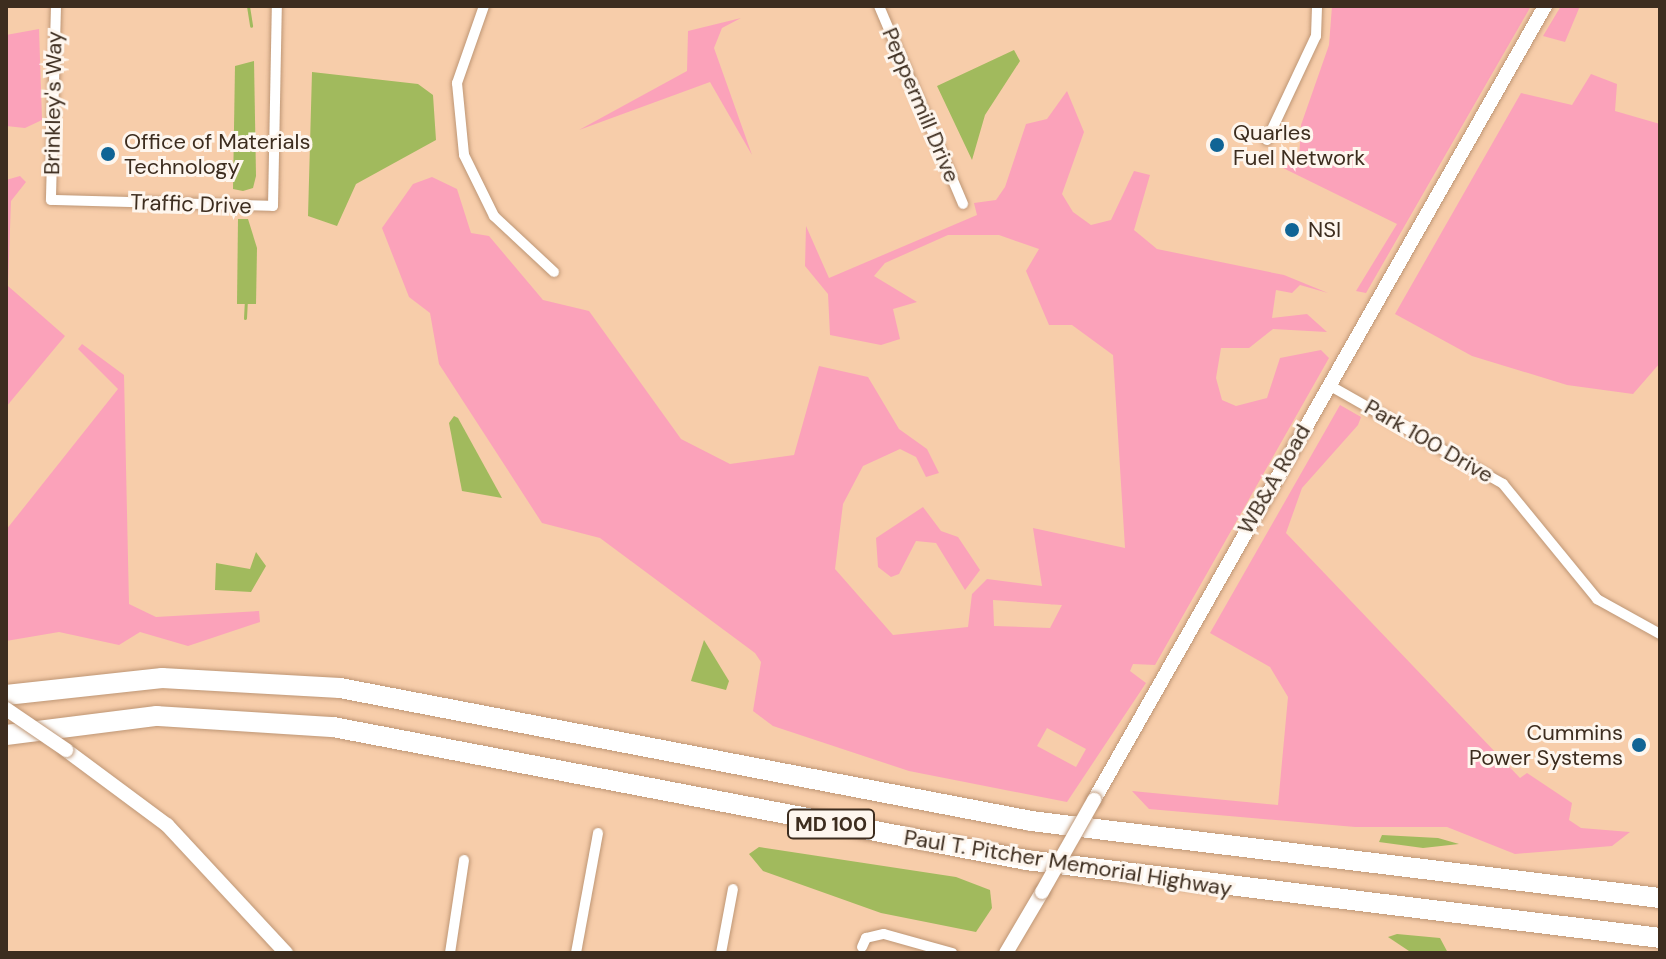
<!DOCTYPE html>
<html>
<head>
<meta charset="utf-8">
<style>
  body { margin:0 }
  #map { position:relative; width:1666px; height:959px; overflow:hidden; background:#f7cdaa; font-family:"DM Sans",sans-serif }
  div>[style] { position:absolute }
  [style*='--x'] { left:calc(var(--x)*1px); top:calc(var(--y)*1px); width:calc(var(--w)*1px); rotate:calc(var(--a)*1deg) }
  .green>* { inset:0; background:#fba2ba }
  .water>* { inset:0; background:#a1ba5d }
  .stream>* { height:3px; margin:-1.5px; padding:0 1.5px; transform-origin:1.5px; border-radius:1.5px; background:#a1ba5d }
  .roads { filter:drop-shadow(0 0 2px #be9675) drop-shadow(0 0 2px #be9675) }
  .street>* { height:10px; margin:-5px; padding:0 5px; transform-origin:5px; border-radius:5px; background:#fff }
  .secondary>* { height:14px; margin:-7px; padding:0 7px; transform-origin:7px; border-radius:7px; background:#fff }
  .highway>* { height:20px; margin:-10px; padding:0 10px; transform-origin:10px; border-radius:10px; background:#fff }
  .bridges { filter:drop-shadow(0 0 2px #be9675) drop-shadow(0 0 2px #be9675) }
  .secondary-bridge>* { height:14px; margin:-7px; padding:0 7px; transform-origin:7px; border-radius:7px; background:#fff }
  .dots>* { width:22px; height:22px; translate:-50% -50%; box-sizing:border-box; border:4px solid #fef6ee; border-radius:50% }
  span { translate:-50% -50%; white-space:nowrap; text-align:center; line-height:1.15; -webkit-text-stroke:6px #fef6ee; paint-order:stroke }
  .shield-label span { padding:2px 6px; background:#fef6ee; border:2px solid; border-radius:6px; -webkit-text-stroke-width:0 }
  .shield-label { font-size:20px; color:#3d2d1f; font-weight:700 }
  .street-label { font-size:22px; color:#3d2d1f }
  .poi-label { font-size:22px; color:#3d2d1f }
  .left { translate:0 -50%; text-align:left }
  .right { translate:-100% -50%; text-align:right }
  .frame { position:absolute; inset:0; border:8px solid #3d2d1f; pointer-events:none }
</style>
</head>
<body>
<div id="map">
  <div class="green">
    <i style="clip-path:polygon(1332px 6px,1531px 6px,1366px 293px,1356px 291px,1397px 224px,1283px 168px,1299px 159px,1301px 125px,1329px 45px)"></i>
    <i style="clip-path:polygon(1561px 6px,1580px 6px,1565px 42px,1543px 36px)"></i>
    <i style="clip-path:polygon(741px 18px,722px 28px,714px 48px,752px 155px,710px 82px,579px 130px,687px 71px,688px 31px)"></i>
    <i style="clip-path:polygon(39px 29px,42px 120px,25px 128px,6px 126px,6px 35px)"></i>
    <i style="clip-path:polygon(1591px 74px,1617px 84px,1615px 111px,1660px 124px,1660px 363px,1633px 394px,1567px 385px,1472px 356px,1395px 314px,1521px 93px,1572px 105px)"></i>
    <i style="clip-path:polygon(evenodd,1067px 91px,1084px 132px,1062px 194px,1073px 212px,1091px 225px,1111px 220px,1134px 171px,1150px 175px,1134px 230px,1157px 249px,1284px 275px,1328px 293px,1300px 285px,1292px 293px,1276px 290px,1272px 318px,1307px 314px,1327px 332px,1273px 329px,1249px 348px,1221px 348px,1216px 378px,1222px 400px,1236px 406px,1267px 398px,1280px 358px,1321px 350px,1329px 358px,1155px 665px,1133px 664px,1130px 671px,1146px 683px,1067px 802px,909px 771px,773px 726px,753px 711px,761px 662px,755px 653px,600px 538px,542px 523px,439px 364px,430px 313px,409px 297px,382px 228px,413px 184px,432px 177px,457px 189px,471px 233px,489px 236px,543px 300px,589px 311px,681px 439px,730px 464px,794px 455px,819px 366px,868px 377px,899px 429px,927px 449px,939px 473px,926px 477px,916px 457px,900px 449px,863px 466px,843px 504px,835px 569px,893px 635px,968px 627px,972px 594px,987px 579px,1042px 586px,1033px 528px,1125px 548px,1113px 355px,1072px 325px,1049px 325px,1026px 271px,1039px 249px,999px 235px,948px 235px,885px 263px,874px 276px,917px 302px,893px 309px,900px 339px,881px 345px,830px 335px,828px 294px,805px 266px,806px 226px,829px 278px,977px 215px,974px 203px,996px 200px,1005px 187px,1026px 124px,1047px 119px,1067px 91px,993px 600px,1061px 605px,1062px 605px,1050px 628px,994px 626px,993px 600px,1067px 91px,1047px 728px,1086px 749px,1076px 767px,1037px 746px,1047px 728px)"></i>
    <i style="clip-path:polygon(20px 176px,26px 182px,11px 201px,8px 286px,65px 336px,6px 407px,6px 180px)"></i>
    <i style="clip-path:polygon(82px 344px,124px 375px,129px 604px,156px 617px,259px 611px,260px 622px,188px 646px,140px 632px,119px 645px,59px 632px,6px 641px,6px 530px,118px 389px,78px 349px)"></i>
    <i style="clip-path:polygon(1340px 405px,1361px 417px,1358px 425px,1302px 488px,1286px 533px,1520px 778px,1527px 773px,1572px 803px,1569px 820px,1581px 828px,1630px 832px,1612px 846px,1515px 854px,1447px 827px,1355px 827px,1149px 809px,1132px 791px,1278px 805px,1288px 697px,1270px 667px,1210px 633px)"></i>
    <i style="clip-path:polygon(923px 507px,941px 531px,958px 537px,980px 570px,965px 590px,936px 543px,916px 541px,899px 574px,891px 577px,878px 567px,876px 538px)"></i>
  </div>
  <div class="water">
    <i style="clip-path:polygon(1014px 50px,1020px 61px,985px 115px,972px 160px,937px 86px)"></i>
    <i style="clip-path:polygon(254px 61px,256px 176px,253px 188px,243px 191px,233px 189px,235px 66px)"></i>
    <i style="clip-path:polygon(312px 72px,418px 84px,433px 95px,436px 140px,356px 184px,337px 226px,308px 216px)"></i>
    <i style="clip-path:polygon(238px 219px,248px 219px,257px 248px,256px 304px,237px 304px)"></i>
    <i style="clip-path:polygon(454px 416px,458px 418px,502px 498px,462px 491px,449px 423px)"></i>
    <i style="clip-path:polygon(256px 552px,266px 566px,251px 592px,215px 590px,216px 563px,250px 569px)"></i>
    <i style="clip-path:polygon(704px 640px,729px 681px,726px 690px,691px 681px)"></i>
    <i style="clip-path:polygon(1382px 835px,1438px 838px,1459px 844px,1423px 848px,1379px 842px)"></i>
    <i style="clip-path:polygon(759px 847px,956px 877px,990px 890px,992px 908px,976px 932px,881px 913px,763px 871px,749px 854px)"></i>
    <i style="clip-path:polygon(1397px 934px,1440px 938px,1448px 953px,1412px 953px,1388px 937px)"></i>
  </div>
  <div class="stream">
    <i style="--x:248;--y:6;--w:20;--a:81"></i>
    <i style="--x:245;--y:318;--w:17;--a:-87"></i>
  </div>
  <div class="roads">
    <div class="street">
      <i style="--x:56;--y:6;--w:194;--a:91.5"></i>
      <i style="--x:51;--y:200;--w:222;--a:1.5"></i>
      <i style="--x:273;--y:206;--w:200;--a:-88.9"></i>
      <i style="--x:484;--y:6;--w:82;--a:109.3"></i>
      <i style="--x:457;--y:83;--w:72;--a:84.4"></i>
      <i style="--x:464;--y:155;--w:68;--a:63.8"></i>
      <i style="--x:494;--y:216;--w:82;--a:43"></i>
      <i style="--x:879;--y:6;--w:215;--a:67"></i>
      <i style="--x:1267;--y:140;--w:115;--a:-64.8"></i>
      <i style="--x:1316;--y:36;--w:30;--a:-88"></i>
      <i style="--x:1329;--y:385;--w:200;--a:29.6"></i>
      <i style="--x:1503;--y:484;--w:149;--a:50.7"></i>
      <i style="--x:1597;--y:599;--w:72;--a:29.1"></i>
      <i style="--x:862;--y:947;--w:10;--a:-66"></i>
      <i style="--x:866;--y:938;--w:18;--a:-13"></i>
      <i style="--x:884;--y:934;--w:71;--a:15.6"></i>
      <i style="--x:450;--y:953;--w:94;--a:-81.4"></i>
      <i style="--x:576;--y:953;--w:122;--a:-79.6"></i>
      <i style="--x:721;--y:953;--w:65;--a:-79.4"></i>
    </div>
    <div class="secondary">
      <i style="--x:66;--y:750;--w:126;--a:36.6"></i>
      <i style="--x:167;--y:825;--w:175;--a:47.1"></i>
      <i style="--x:1094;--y:800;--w:913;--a:-60.4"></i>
      <i style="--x:1006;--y:953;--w:71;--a:-59.5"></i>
    </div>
    <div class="highway">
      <i style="--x:6;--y:695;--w:157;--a:-6.2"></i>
      <i style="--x:162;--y:678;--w:178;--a:3.2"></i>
      <i style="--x:340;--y:688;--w:704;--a:10.89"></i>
      <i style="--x:1031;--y:821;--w:634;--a:6.98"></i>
      <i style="--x:6;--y:735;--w:152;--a:-7.2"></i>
      <i style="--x:157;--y:716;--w:176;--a:3.6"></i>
      <i style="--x:333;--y:727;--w:706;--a:10.86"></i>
      <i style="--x:1026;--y:860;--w:639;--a:7.01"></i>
    </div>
  </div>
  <div class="bridges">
    <div class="secondary-bridge">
      <i style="--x:6;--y:709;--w:73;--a:34.3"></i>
      <i style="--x:1042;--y:892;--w:106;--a:-60.5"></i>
    </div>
  </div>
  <div class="dots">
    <i style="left:1217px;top:145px;background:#106495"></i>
    <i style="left:108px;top:154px;background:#106495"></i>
    <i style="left:1292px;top:230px;background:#106495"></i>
    <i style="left:1639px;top:745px;background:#106495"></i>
  </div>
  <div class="shield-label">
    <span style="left:831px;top:824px">MD 100</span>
  </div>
  <div class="street-label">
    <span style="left:53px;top:103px;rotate:-89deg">Brinkley's Way</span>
    <span style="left:921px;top:105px;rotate:67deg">Peppermill Drive</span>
    <span style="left:191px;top:204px;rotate:2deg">Traffic Drive</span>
    <span style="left:1429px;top:441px;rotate:30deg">Park 100 Drive</span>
    <span style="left:1274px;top:479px;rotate:-60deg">WB&amp;A Road</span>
    <span style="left:1068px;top:863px;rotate:9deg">Paul T. Pitcher Memorial Highway</span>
  </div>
  <div class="poi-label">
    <span class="left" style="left:1233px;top:145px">Quarles<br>Fuel Network</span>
    <span class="left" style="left:124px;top:154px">Office of Materials<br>Technology</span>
    <span class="left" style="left:1308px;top:230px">NSI</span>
    <span class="right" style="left:1623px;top:745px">Cummins<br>Power Systems</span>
  </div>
  <div class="frame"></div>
</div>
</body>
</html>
